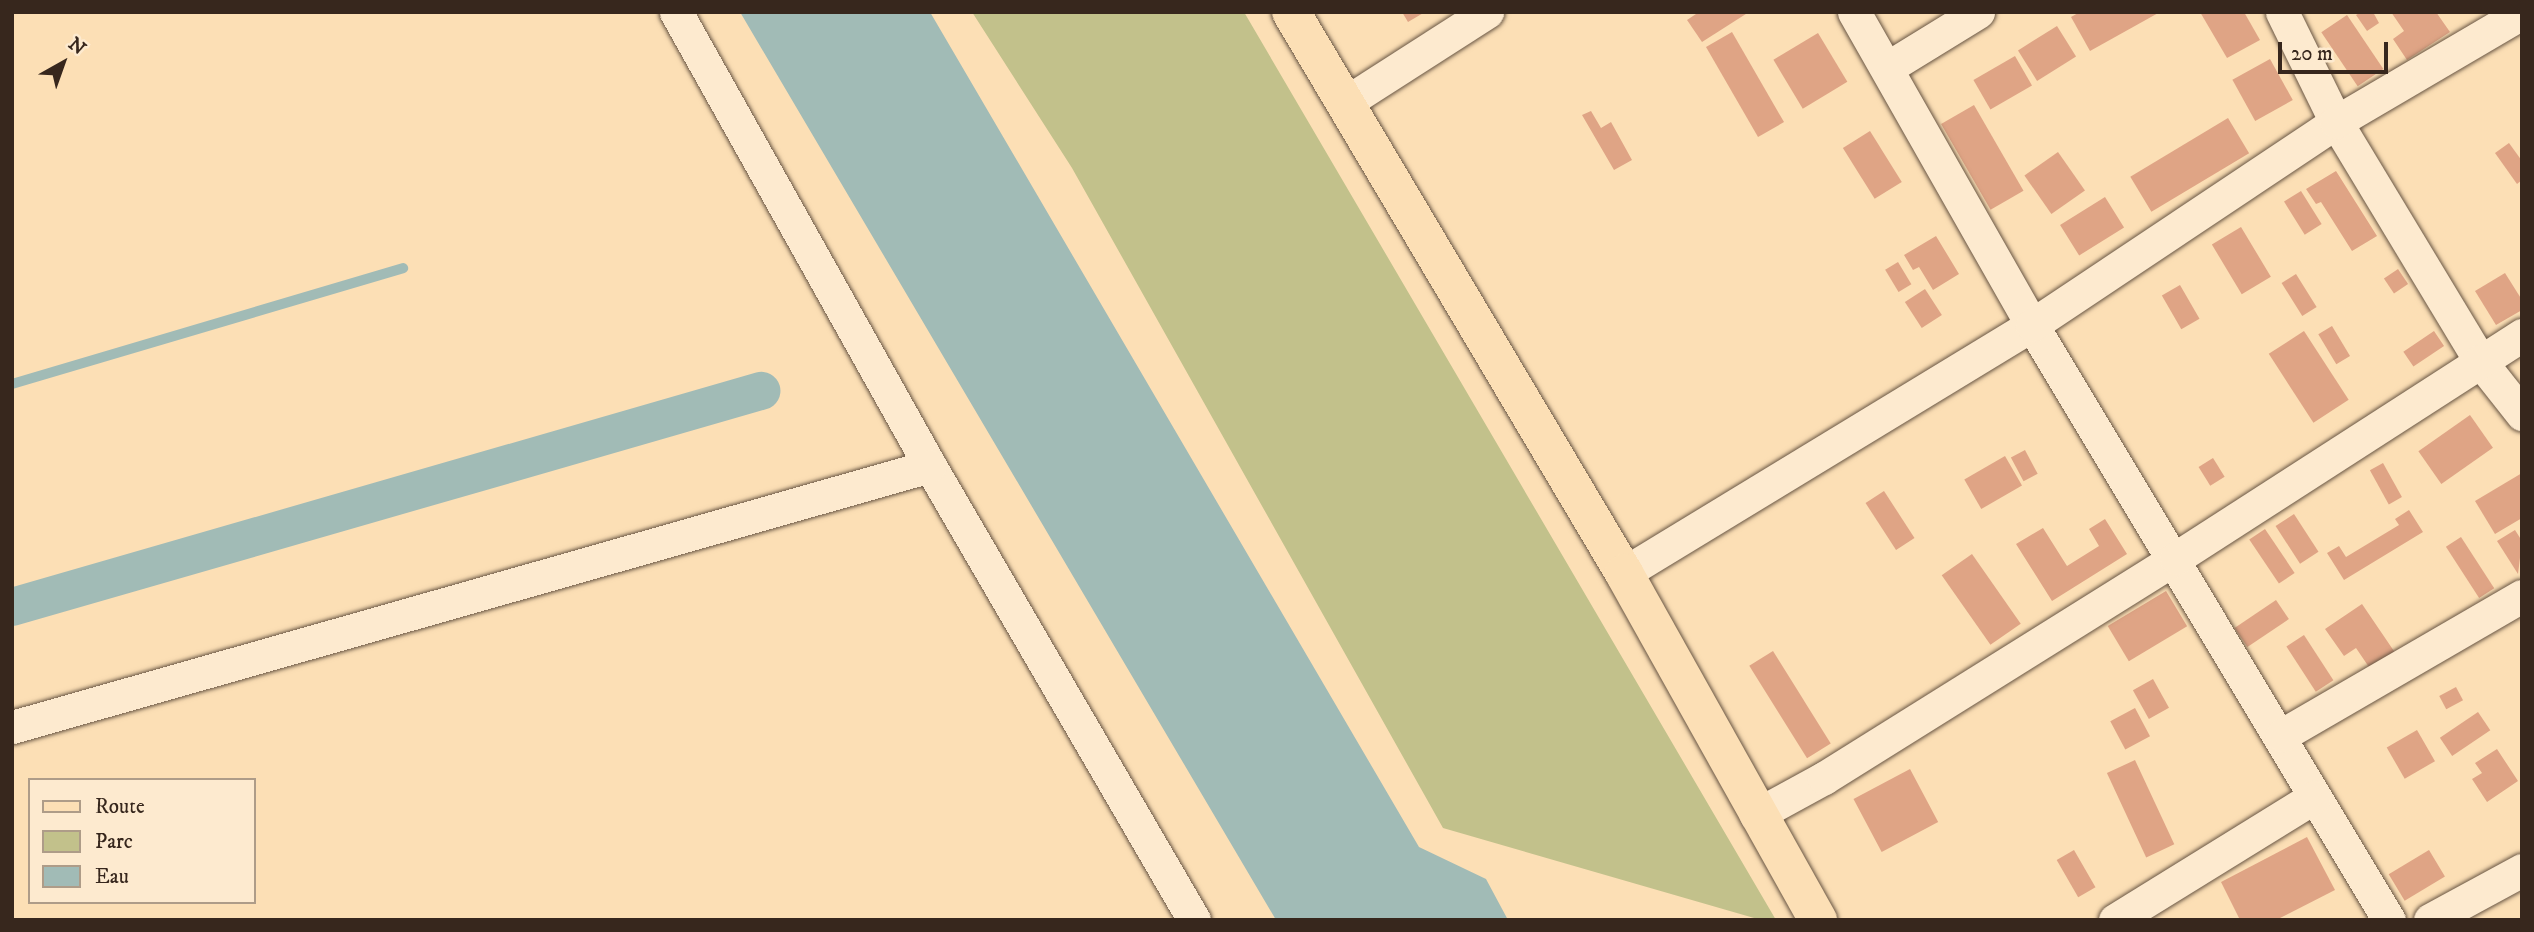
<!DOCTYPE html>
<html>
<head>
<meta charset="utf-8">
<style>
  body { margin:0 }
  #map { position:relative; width:2534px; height:932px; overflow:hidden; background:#fcdfb5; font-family:"IM FELL DW Pica",serif }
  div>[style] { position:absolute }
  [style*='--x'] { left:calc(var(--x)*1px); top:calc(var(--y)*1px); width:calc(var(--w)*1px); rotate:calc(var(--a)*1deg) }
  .green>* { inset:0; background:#c2c18b }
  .water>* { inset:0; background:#a1bbb6 }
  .stream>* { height:10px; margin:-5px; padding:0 5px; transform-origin:5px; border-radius:5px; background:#a1bbb6 }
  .canal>* { height:38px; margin:-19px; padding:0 19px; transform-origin:19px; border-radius:19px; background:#a1bbb6 }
  .building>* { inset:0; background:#dfa485; transform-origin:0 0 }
  .roads { filter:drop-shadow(0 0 2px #685543) drop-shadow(0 0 2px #685543) }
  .street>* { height:33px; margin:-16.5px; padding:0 16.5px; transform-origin:16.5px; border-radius:16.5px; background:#fdeacf }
  .primary>* { height:38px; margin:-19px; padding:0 19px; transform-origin:19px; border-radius:19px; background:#fcdfb5 }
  span { translate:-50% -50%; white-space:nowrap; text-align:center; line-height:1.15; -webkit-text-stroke:5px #fdeacf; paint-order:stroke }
  .frame { position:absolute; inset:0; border:14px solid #37271d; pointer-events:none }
  .legend { position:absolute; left:28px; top:778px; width:228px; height:126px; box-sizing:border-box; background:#fdeacf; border:2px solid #ae9c88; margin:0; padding:9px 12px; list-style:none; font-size:21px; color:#37271d }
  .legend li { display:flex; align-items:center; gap:14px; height:35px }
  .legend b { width:35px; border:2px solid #ae9c88 }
  .north { position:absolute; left:28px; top:28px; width:70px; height:70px; -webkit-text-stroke:5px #fdeacf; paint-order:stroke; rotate:40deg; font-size:19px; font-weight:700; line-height:28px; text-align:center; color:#37271d }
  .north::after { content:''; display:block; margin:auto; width:24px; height:32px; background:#37271d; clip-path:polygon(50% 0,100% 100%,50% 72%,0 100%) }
  .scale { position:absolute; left:2278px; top:42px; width:110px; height:32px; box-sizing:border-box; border:4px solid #37271d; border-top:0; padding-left:9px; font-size:21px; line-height:24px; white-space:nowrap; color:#37271d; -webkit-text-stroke:5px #fdeacf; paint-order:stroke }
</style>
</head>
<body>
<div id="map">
  <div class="green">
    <i style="clip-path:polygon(972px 12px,1244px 12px,1776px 920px,1761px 920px,1443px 828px,1072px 168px)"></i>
  </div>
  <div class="water">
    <i style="clip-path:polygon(740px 12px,930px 12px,1419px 847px,1486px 879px,1508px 920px,1276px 920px)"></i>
  </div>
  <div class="stream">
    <i style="--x:12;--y:384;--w:408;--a:-16.5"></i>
  </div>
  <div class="canal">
    <i style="--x:12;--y:607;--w:780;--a:-16.09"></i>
  </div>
  <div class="building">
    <i style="clip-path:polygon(1402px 12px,1425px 12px,1408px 22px)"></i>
    <i style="clip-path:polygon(1699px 12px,1749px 12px,1702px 42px,1687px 20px)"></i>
    <i style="clip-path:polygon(2080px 12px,2160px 12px,2090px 51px,2071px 17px)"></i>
    <i style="clip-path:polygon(2200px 12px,2244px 12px,2260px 40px,2227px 58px)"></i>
    <i style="clip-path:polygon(2361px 12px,2373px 12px,2379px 23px,2367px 31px,2356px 15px)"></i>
    <i style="clip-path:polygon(2391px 12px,2436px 12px,2450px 32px,2407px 60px,2393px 39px,2404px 31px)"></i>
    <i style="left:2347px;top:15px;width:65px;height:31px;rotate:56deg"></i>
    <i style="left:2057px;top:26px;width:36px;height:46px;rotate:58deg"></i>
    <i style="left:1732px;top:32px;width:104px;height:30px;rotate:60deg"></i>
    <i style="left:1818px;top:33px;width:57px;height:52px;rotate:59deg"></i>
    <i style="left:2015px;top:56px;width:34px;height:48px;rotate:60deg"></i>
    <i style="left:2270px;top:59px;width:47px;height:43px;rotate:61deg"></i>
    <i style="left:1974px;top:105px;width:99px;height:38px;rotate:60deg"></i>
    <i style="clip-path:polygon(1591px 111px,1601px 128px,1611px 122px,1632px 160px,1614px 170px,1582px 115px)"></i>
    <i style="left:2228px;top:118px;width:41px;height:114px;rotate:59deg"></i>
    <i style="left:1870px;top:131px;width:60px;height:32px;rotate:58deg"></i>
    <i style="clip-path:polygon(2509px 143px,2522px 161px,2522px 180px,2517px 184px,2495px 153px)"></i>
    <i style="left:2058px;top:152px;width:47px;height:41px;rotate:55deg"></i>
    <i style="clip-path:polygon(2336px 171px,2377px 236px,2352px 251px,2321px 202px,2316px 204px,2306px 189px)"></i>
    <i style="left:2301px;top:191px;width:39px;height:20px;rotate:58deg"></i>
    <i style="left:2105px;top:197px;width:36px;height:53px;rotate:58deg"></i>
    <i style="left:2241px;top:227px;width:58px;height:34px;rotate:59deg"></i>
    <i style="clip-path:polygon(1936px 236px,1959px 274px,1933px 290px,1919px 267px,1913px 270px,1904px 255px)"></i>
    <i style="left:1898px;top:262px;width:26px;height:15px;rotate:59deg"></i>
    <i style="left:2398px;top:269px;width:18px;height:17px;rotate:56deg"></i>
    <i style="clip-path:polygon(2505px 273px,2522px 300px,2522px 310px,2496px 325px,2475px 291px)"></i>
    <i style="left:2296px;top:274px;width:39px;height:17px;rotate:58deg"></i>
    <i style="left:2180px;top:285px;width:39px;height:21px;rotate:60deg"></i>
    <i style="left:1925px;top:289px;width:31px;height:24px;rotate:57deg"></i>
    <i style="left:2332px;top:326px;width:35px;height:16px;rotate:59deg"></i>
    <i style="left:2304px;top:331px;width:82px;height:42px;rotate:57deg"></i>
    <i style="left:2434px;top:331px;width:18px;height:37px;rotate:56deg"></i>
    <i style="left:2470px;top:415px;width:40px;height:63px;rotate:55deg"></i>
    <i style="left:2025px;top:450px;width:27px;height:16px;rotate:62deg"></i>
    <i style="left:2005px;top:456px;width:34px;height:47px;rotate:60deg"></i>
    <i style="left:2213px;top:458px;width:22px;height:17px;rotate:58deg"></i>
    <i style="left:2383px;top:463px;width:39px;height:15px;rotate:61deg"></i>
    <i style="clip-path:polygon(2522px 473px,2522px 518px,2495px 534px,2475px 501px)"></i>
    <i style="left:1884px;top:491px;width:56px;height:22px;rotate:57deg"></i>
    <i style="clip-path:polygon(2409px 510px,2423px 532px,2344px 580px,2327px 553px,2339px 546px,2346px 557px,2399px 525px,2395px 519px)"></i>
    <i style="left:2294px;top:514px;width:45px;height:22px;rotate:57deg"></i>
    <i style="clip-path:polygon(2105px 519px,2127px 554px,2052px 601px,2016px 544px,2043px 528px,2067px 566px,2099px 546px,2089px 529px)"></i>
    <i style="left:2265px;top:529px;width:53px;height:19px;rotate:56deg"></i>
    <i style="clip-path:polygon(2515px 530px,2522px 541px,2518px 574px,2497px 541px)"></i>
    <i style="left:2461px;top:537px;width:61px;height:18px;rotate:57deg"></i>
    <i style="left:1972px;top:554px;width:85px;height:37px;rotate:55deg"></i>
    <i style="left:2166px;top:591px;width:41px;height:68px;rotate:59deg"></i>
    <i style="left:2276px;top:600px;width:23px;height:50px;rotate:56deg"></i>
    <i style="clip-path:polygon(2362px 604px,2398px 657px,2373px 673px,2356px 648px,2344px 656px,2325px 629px)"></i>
    <i style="left:2304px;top:635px;width:54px;height:21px;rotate:57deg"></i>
    <i style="left:1773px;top:651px;width:109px;height:28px;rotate:58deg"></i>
    <i style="left:2153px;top:679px;width:33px;height:23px;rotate:61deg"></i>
    <i style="left:2456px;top:687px;width:15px;height:19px;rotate:62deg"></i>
    <i style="left:2135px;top:708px;width:32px;height:28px;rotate:62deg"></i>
    <i style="left:2478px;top:712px;width:22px;height:46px;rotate:56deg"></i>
    <i style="left:2417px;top:730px;width:36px;height:35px;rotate:60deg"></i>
    <i style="clip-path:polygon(2497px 749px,2518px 781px,2487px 802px,2472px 779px,2482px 773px,2475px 763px)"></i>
    <i style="left:2135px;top:760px;width:93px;height:31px;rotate:65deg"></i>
    <i style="left:1910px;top:769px;width:60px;height:64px;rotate:62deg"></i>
    <i style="clip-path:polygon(2307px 837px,2335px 890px,2276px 920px,2240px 920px,2221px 882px)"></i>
    <i style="left:2074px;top:850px;width:43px;height:20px;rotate:60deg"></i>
    <i style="left:2429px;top:850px;width:31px;height:47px;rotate:59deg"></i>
  </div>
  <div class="roads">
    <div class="street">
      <i style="--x:676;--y:12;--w:520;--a:60.77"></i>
      <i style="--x:930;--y:466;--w:525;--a:59.82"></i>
      <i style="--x:1854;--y:12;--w:360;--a:60.4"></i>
      <i style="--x:2032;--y:325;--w:694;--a:59.04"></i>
      <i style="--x:2282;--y:12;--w:123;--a:63.9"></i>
      <i style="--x:2336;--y:122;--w:279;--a:58.9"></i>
      <i style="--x:2480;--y:361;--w:68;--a:51.6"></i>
      <i style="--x:1887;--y:68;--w:107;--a:-31.6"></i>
      <i style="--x:1345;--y:103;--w:169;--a:-32.7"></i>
      <i style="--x:1624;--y:573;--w:477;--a:-31.3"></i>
      <i style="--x:2032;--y:325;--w:366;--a:-33.7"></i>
      <i style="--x:2336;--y:122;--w:216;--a:-30.4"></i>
      <i style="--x:12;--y:727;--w:954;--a:-15.87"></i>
      <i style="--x:2282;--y:735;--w:277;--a:-30.1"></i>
      <i style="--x:1756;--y:815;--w:77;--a:-28.6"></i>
      <i style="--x:1824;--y:778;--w:415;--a:-32"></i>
      <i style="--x:2176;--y:558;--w:412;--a:-32.8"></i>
      <i style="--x:2115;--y:920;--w:234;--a:-31.7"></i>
      <i style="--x:2430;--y:920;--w:105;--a:-28.5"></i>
    </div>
    <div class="primary">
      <i style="--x:1291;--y:12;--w:652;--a:59.31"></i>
      <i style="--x:1624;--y:573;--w:398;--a:60.8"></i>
    </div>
  </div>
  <div class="frame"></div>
  <ul class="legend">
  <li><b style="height:9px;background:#fcdfb5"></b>Route</li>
  <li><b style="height:19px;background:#c2c18b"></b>Parc</li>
  <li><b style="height:19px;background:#a1bbb6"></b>Eau</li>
  </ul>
  <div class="north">N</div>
  <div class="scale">20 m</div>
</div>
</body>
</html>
